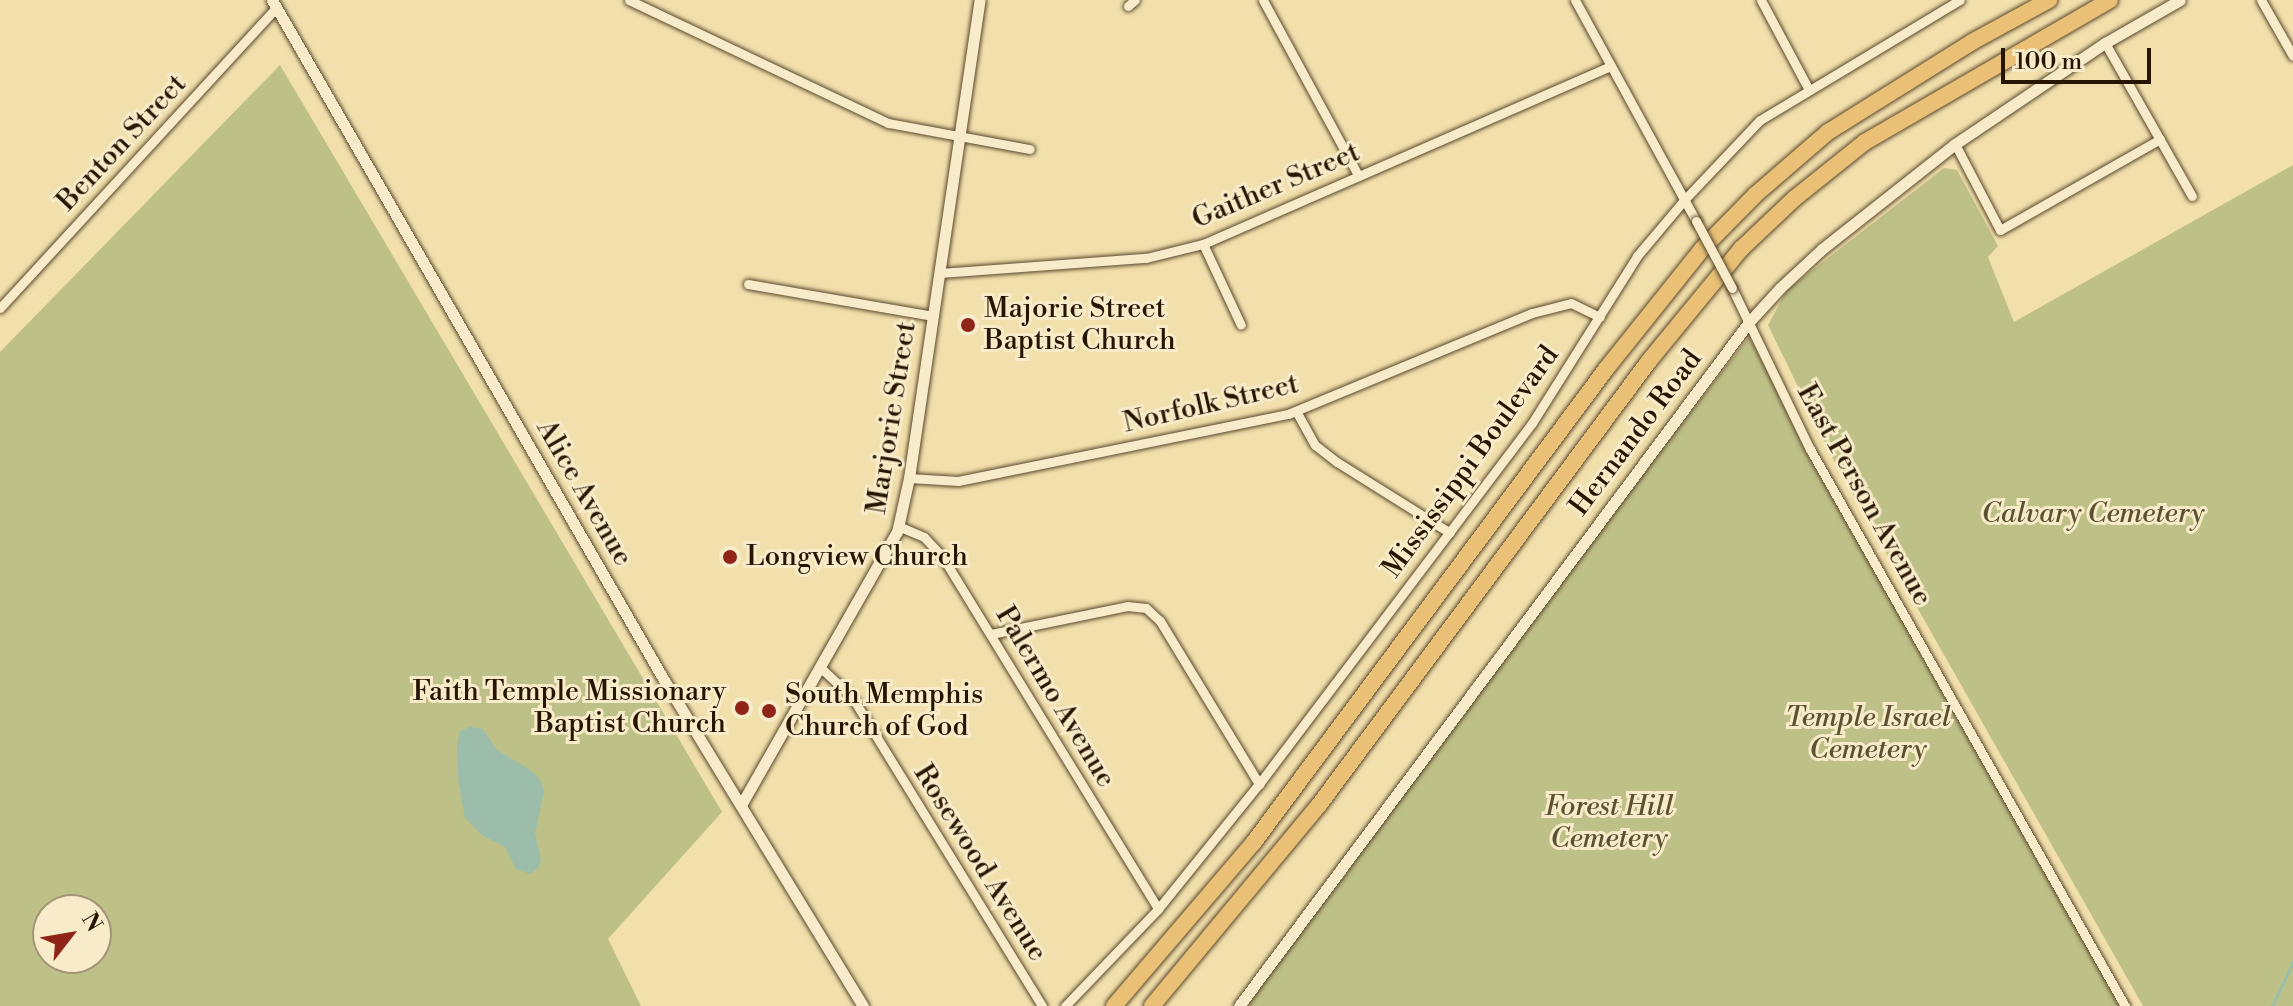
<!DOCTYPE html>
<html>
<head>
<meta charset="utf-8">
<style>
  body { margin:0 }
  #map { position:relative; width:2293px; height:1006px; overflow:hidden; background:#f2e0ac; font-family:"Libre Bodoni",serif }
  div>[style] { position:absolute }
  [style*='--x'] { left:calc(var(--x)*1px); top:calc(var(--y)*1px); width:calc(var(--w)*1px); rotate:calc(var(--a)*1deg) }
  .green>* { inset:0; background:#bec187 }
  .water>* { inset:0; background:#9bbdaa }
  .stream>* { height:3px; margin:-1.5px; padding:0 1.5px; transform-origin:1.5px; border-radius:1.5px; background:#9bbdaa }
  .roads { filter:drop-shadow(0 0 2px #5a482c) drop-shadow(0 0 2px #5a482c) }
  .minor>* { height:9px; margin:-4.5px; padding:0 4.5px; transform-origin:4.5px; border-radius:4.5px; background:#f7ebc9 }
  .tertiary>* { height:11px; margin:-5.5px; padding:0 5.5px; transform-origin:5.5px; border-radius:5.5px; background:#f7ebc9 }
  .motorway>* { height:16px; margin:-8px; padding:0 8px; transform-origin:8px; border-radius:8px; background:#e9c076 }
  .bridges { filter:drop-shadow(0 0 2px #5a482c) drop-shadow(0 0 2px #5a482c) }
  .minor-bridge>* { height:9px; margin:-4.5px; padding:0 4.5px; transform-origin:4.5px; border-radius:4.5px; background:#f7ebc9 }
  .dots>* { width:22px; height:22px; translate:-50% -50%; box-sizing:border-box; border:4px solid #f7ebc9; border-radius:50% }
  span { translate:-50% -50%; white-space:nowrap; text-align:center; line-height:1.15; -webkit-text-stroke:6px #f7ebc9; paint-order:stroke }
  .street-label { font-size:28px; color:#281501 }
  .poi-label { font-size:28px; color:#281501 }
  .left { translate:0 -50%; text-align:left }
  .right { translate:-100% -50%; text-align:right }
  .park-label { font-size:28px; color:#5c5130; font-style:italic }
  .north { position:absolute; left:32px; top:894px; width:80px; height:80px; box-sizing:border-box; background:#f7ebc9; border:2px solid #a49579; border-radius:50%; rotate:59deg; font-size:22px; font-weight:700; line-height:32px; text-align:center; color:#281501 }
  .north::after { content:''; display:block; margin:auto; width:28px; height:36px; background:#8f2418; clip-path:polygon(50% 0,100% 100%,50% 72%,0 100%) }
  .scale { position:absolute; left:2001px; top:48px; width:150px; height:36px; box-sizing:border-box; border:4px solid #281501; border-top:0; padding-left:10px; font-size:24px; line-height:28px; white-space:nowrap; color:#281501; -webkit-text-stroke:6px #f7ebc9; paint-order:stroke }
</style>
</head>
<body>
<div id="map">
  <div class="green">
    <i style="clip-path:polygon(evenodd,280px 65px,722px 812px,608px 939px,641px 1006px,0 1006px,0 352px,280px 65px,48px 910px,96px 910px,96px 958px,48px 958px,48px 910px)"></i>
    <i style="clip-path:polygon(2293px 165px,2293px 1006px,2143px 1006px,1833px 459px,1768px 325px,1787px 290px,1944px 168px,1957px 170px,1998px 246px,1988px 257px,2014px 322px)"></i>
    <i style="clip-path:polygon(1749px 337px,2120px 1006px,1245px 1006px,1633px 487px)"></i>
  </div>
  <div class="water">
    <i style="clip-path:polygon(470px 727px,483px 729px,497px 750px,532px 771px,541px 781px,544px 792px,535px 833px,541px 860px,538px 868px,530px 874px,516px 869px,505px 847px,483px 836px,465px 818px,458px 780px,457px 744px,460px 731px)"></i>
  </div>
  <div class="stream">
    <i style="--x:2272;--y:1006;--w:49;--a:-64.5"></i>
  </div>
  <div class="roads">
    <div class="minor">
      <i style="--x:629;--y:0;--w:287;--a:25.4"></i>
      <i style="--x:888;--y:123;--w:144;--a:10.4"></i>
      <i style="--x:1263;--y:0;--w:199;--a:61.5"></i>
      <i style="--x:1575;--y:0;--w:252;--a:61.3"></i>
      <i style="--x:1761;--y:0;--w:100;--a:61.9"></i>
      <i style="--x:2261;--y:0;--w:64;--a:60.3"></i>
      <i style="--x:1128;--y:6;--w:9;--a:-41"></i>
      <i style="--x:2105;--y:43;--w:176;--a:60.4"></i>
      <i style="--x:1955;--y:144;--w:97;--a:62.4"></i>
      <i style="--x:2000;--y:230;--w:184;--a:-29.6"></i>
      <i style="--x:1203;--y:244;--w:89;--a:64.9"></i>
      <i style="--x:940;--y:273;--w:207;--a:-4.2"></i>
      <i style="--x:1146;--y:258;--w:59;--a:-13.8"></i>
      <i style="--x:1203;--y:244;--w:445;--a:-23.6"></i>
      <i style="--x:748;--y:284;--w:188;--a:9.8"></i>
      <i style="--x:1732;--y:288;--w:179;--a:64.2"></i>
      <i style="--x:1810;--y:449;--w:640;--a:60.51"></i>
      <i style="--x:0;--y:308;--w:408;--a:-47.4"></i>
      <i style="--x:1296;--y:411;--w:39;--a:61"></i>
      <i style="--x:1315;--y:445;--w:28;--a:38"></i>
      <i style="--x:1337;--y:462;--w:133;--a:32.1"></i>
      <i style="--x:909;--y:478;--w:49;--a:3.5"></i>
      <i style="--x:958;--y:481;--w:337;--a:-11.5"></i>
      <i style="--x:1288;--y:414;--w:264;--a:-22.5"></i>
      <i style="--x:1532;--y:313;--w:40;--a:-14.4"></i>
      <i style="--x:1571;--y:303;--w:32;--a:26"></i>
      <i style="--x:898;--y:526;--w:28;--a:23"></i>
      <i style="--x:924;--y:537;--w:26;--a:47"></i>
      <i style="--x:942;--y:556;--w:414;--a:58.5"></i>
      <i style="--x:991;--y:634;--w:139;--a:-11.6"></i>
      <i style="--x:1127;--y:606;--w:19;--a:6"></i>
      <i style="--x:1146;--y:608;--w:19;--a:43"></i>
      <i style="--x:1160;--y:621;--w:191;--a:58.7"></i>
      <i style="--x:821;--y:668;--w:42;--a:43.1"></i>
      <i style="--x:852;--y:697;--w:363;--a:58.4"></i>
      <i style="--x:1065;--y:1006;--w:134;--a:-46.2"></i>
      <i style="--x:1158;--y:909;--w:161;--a:-51.1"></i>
      <i style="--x:1259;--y:784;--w:453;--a:-52.9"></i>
      <i style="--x:1532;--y:423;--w:197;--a:-57.8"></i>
      <i style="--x:1637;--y:256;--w:75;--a:-49.9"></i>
      <i style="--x:1685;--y:199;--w:109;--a:-46.5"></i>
      <i style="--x:1760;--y:120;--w:233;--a:-31"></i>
    </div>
    <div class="tertiary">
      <i style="--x:272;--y:0;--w:785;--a:60.04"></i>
      <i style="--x:664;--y:680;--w:382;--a:58.6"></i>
      <i style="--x:741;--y:805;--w:314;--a:-60.3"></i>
      <i style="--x:897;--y:532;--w:55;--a:-77.5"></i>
      <i style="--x:909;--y:478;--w:483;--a:-81.6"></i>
      <i style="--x:1239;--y:1006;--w:853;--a:-53.29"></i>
      <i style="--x:1749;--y:322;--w:46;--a:-47.6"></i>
      <i style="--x:1780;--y:288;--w:57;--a:-42.9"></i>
      <i style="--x:1822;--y:249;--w:169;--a:-38.3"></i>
      <i style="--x:1955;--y:144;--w:181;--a:-34"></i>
      <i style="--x:2105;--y:43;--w:86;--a:-29.8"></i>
    </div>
    <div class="motorway">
      <i style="--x:1114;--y:1006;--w:216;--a:-49.5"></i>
      <i style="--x:1254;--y:842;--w:590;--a:-53.34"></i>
      <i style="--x:1606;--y:369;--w:154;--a:-51.3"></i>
      <i style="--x:1702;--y:249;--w:76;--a:-45.5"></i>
      <i style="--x:1755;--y:195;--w:96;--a:-40.8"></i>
      <i style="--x:1828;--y:132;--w:170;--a:-32"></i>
      <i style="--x:1972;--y:42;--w:88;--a:-28.6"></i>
      <i style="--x:1152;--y:1006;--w:261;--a:-50.3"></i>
      <i style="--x:1319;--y:805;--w:553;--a:-53.38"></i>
      <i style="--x:1649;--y:361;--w:145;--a:-50.6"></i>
      <i style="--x:1741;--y:249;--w:74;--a:-43.4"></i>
      <i style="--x:1795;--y:198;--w:90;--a:-38.7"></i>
      <i style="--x:1865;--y:142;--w:283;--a:-30.1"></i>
    </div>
  </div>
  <div class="bridges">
    <div class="minor-bridge">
      <i style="--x:1696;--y:221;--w:76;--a:61.8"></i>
    </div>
  </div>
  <div class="dots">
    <i style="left:968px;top:325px;background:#8f2418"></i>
    <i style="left:730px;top:557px;background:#8f2418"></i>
    <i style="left:742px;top:708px;background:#8f2418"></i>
    <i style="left:769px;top:711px;background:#8f2418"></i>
  </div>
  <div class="street-label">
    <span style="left:122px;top:143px;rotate:-47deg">Benton Street</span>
    <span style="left:1276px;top:186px;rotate:-23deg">Gaither Street</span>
    <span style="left:1211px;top:404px;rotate:-13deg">Norfolk Street</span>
    <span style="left:892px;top:418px;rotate:-81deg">Marjorie Street</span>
    <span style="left:1636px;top:433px;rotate:-53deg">Hernando Road</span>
    <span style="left:1471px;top:462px;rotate:-54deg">Mississippi Boulevard</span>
    <span style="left:584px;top:493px;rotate:60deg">Alice Avenue</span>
    <span style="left:1864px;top:495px;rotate:61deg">East Person Avenue</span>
    <span style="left:1055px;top:697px;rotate:59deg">Palermo Avenue</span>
    <span style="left:980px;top:863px;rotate:58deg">Rosewood Avenue</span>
  </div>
  <div class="poi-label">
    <span class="left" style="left:984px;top:325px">Majorie Street<br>Baptist Church</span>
    <span class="left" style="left:746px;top:557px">Longview Church</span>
    <span class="right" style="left:726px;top:708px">Faith Temple Missionary<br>Baptist Church</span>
    <span class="left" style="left:785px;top:711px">South Memphis<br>Church of God</span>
  </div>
  <div class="park-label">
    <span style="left:2093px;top:514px">Calvary Cemetery</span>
    <span style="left:1868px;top:734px">Temple Israel<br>Cemetery</span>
    <span style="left:1609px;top:823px">Forest Hill<br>Cemetery</span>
  </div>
  <div class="north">N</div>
  <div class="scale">100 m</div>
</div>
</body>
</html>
